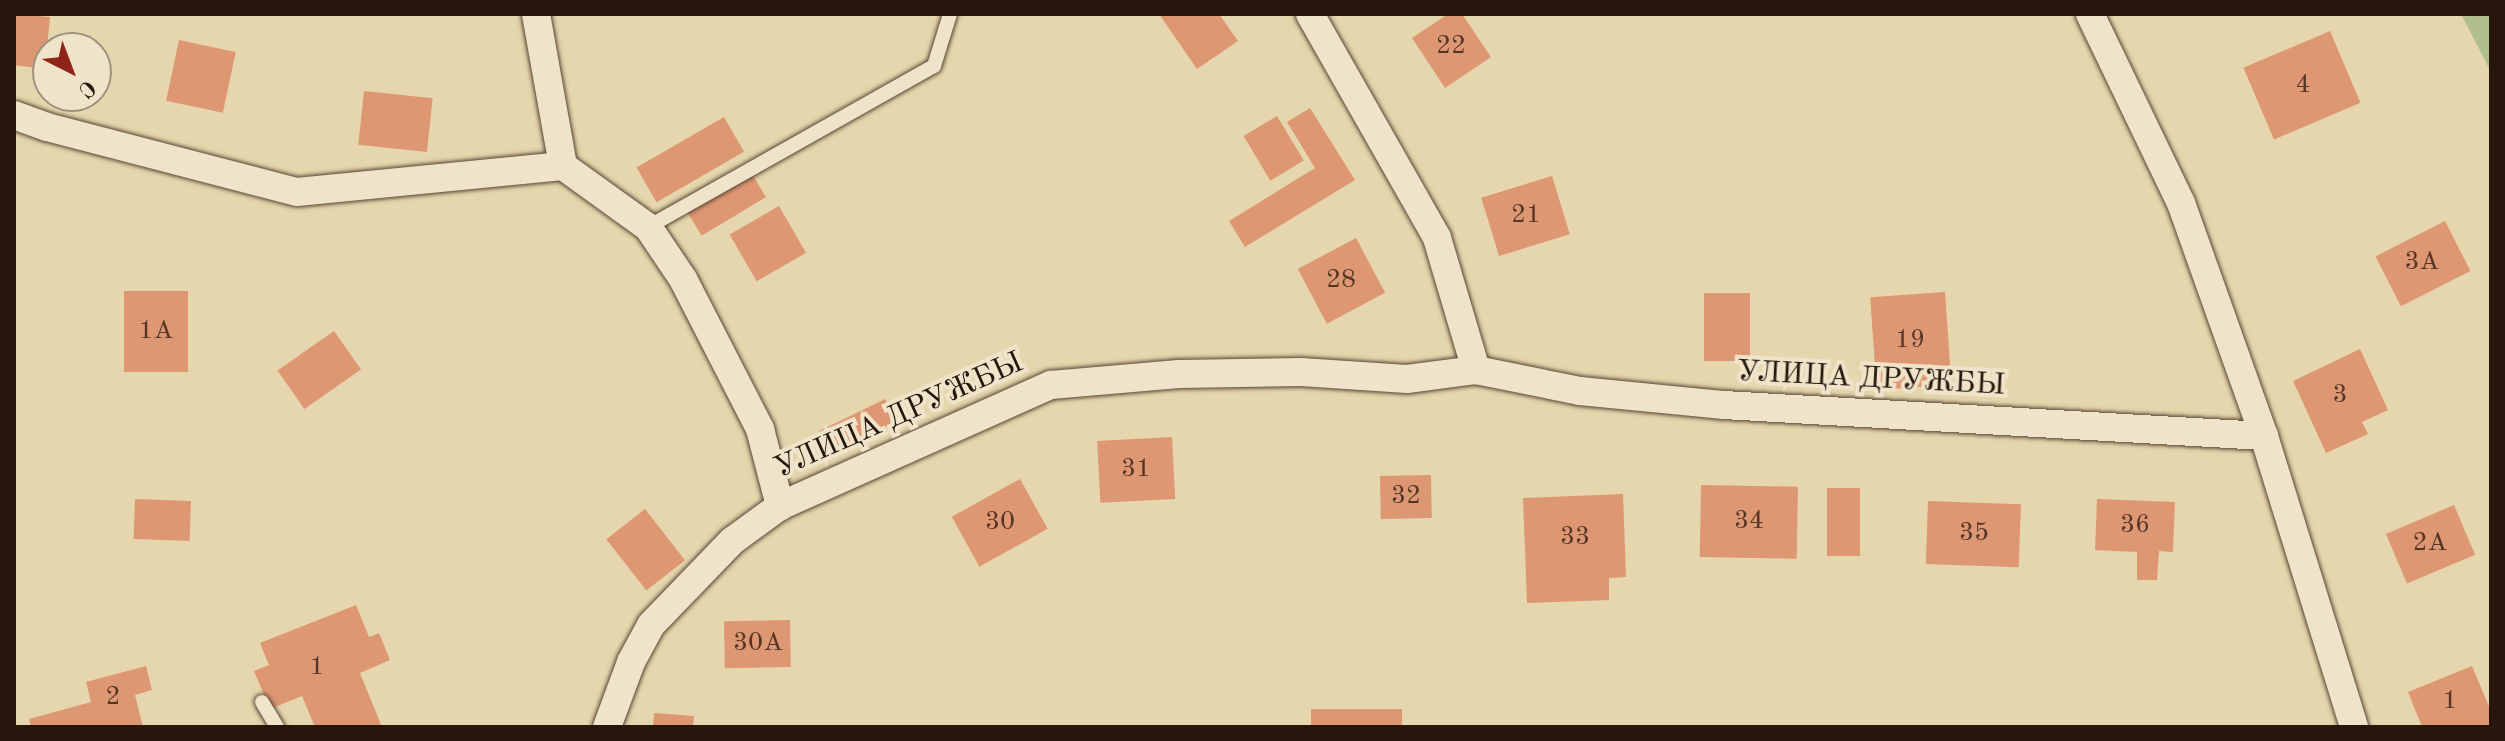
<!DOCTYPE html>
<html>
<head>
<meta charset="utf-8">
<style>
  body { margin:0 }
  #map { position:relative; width:2505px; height:741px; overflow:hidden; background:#e6d6ad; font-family:"Old Standard TT",serif }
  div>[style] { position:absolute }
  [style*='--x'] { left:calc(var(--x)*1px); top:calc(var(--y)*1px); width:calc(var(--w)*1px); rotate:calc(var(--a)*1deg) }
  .green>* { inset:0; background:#b1be8d }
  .building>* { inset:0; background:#de9773; transform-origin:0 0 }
  .roads { filter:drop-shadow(0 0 2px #574634) drop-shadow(0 0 2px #574634) }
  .lane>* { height:14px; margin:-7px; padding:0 7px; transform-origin:7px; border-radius:7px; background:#efe4ca }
  .street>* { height:28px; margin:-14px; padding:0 14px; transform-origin:14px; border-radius:14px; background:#efe4ca }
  span { translate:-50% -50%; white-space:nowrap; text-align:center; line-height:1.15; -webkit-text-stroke:8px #efe4ca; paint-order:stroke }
  .number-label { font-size:26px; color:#553626 }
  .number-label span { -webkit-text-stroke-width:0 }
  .street-label { font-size:30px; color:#27160c }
  .frame { position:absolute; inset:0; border:16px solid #27160c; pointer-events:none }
  .north { position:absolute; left:32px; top:32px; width:80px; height:80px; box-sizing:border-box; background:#efe4ca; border:2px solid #9f927e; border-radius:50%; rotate:138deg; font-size:22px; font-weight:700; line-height:32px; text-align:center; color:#27160c }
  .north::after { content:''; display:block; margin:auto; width:28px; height:36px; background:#8f2418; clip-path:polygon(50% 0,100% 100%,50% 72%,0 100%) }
</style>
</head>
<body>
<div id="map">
  <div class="green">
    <i style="clip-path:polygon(2461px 14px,2491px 14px,2491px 72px)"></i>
  </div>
  <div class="building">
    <i style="clip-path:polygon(14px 14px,50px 17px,45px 69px,14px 65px)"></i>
    <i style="clip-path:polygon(1159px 14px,1219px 14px,1238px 41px,1197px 69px)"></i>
    <i style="clip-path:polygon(1448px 14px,1462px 14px,1491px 57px,1445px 88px,1412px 38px)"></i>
    <i style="left:2330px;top:31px;width:78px;height:94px;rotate:67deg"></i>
    <i style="left:179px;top:40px;width:58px;height:62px;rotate:12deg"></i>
    <i style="left:364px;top:91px;width:69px;height:54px;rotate:6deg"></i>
    <i style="clip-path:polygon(1310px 108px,1355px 180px,1245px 247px,1229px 221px,1315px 168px,1287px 122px)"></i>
    <i style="left:1277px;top:116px;width:52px;height:39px;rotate:59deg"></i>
    <i style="left:724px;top:117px;width:40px;height:101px;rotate:60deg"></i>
    <i style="left:752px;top:174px;width:27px;height:75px;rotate:59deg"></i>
    <i style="left:1552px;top:176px;width:61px;height:74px;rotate:73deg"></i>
    <i style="left:779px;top:206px;width:54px;height:57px;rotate:60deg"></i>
    <i style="left:2445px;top:221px;width:56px;height:78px;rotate:63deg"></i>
    <i style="left:1356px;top:238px;width:62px;height:66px;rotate:62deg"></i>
    <i style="left:188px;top:291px;width:81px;height:64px;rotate:90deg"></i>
    <i style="left:1945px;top:292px;width:93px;height:75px;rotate:86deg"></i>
    <i style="left:1704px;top:293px;width:46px;height:68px"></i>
    <i style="left:334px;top:331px;width:47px;height:69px;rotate:55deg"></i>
    <i style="clip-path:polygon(2360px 349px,2388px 410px,2362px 422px,2368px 434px,2326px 453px,2293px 381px)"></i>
    <i style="left:885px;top:399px;width:25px;height:73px;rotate:64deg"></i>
    <i style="left:1172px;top:437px;width:62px;height:75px;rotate:87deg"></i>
    <i style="left:1431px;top:475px;width:43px;height:51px;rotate:89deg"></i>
    <i style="left:1020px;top:479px;width:57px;height:78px;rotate:61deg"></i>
    <i style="left:1701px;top:485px;width:97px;height:72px;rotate:1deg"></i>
    <i style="left:1827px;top:488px;width:33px;height:68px"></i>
    <i style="clip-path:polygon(1623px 494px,1626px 577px,1609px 578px,1609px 600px,1527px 603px,1523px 498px)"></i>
    <i style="left:135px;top:499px;width:56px;height:40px;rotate:2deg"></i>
    <i style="clip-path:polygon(2097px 499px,2175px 502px,2173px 552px,2159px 551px,2157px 580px,2137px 580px,2137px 552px,2095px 550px)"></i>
    <i style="left:1928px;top:501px;width:93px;height:63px;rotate:2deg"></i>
    <i style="left:2454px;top:505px;width:54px;height:74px;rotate:67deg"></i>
    <i style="left:645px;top:509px;width:65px;height:49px;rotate:52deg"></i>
    <i style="clip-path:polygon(356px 605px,369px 637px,379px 633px,390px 660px,360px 673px,382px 727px,315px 727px,302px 696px,270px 709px,254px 671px,269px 665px,260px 643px)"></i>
    <i style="left:790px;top:620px;width:47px;height:66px;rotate:89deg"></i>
    <i style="clip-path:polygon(146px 666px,152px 690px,135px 695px,143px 727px,31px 727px,29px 719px,91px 702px,86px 682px)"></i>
    <i style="clip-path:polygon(2472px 666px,2491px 711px,2491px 727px,2422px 727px,2408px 692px)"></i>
    <i style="left:1402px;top:709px;width:18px;height:91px;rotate:90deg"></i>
    <i style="clip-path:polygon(654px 713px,694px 716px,693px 727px,653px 727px)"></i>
  </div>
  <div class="roads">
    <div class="lane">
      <i style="--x:648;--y:227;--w:328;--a:-29.4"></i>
      <i style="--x:934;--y:66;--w:54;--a:-72.9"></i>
      <i style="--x:262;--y:702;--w:29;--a:59"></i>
    </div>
    <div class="street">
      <i style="--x:536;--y:14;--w:154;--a:79.9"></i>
      <i style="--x:1310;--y:14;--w:257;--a:60.4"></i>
      <i style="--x:1437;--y:238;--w:138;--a:73.5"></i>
      <i style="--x:2090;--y:14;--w:210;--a:64.3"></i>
      <i style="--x:2181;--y:203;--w:247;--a:70.4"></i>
      <i style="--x:14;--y:115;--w:35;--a:20"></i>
      <i style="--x:47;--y:127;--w:258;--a:14.6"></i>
      <i style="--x:297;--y:192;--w:267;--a:-5.6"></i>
      <i style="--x:563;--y:166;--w:105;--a:35.7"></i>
      <i style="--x:648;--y:227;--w:63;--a:56.1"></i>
      <i style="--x:683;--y:279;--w:169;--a:62.8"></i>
      <i style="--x:760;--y:429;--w:80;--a:75.4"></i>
      <i style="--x:607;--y:727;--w:69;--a:-69.7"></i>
      <i style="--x:631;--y:662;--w:42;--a:-61.6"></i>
      <i style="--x:651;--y:625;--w:117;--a:-46"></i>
      <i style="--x:732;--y:541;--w:59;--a:-36.1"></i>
      <i style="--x:780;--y:506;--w:297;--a:-24.1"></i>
      <i style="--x:1051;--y:385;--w:128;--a:-4.9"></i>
      <i style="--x:1179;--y:374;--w:122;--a:-0.9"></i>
      <i style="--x:1301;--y:372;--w:106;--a:3.8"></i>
      <i style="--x:1407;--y:379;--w:70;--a:-7.4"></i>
      <i style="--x:1476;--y:370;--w:106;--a:11.4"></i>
      <i style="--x:1580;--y:391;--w:145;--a:5.6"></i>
      <i style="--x:1724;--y:405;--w:541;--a:3.29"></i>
      <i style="--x:2264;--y:436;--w:305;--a:72.8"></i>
    </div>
  </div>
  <div class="number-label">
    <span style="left:1451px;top:47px">22</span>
    <span style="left:2303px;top:86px">4</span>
    <span style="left:1526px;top:216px">21</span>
    <span style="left:2422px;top:263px">3А</span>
    <span style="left:1341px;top:281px">28</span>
    <span style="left:156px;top:332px">1А</span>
    <span style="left:1910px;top:341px">19</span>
    <span style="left:2340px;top:396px">3</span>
    <span style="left:1136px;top:470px">31</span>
    <span style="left:1406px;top:497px">32</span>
    <span style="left:1749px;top:522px">34</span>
    <span style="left:1000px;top:523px">30</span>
    <span style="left:2135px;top:526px">36</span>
    <span style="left:1974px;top:534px">35</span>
    <span style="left:1575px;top:538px">33</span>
    <span style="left:2430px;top:544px">2А</span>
    <span style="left:758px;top:644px">30А</span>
    <span style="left:317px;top:668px">1</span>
    <span style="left:113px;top:698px">2</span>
    <span style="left:2450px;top:702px">1</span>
  </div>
  <div class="street-label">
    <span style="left:1871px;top:379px;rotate:3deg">УЛИЦА ДРУЖБЫ</span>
    <span style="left:899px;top:416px;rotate:-24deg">УЛИЦА ДРУЖБЫ</span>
  </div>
  <div class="frame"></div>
  <div class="north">С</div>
</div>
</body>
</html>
